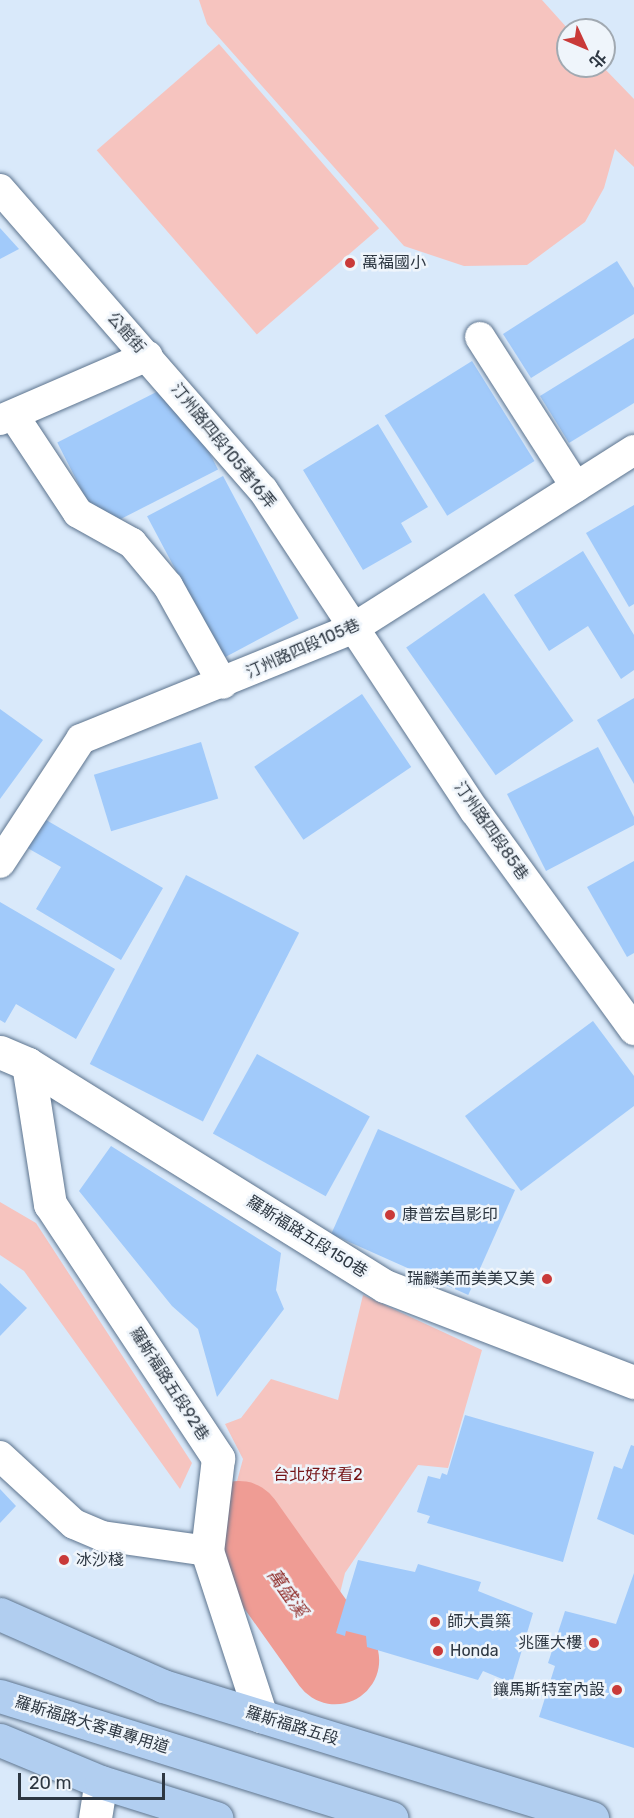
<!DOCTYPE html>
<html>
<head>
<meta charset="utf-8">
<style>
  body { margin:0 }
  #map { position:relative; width:634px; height:1818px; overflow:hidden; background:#d9e9fa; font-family:Rubik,"Noto Sans TC",sans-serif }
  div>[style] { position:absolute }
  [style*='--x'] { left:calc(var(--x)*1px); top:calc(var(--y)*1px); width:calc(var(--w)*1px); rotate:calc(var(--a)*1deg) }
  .green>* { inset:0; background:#f6c4bf; transform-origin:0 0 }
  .river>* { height:88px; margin:-44px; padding:0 44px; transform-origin:44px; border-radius:44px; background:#ef9c94 }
  .building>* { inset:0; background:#a1cafa; transform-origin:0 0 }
  .roads { filter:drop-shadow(0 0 2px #5d748e) drop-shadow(0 0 2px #5d748e) }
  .service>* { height:30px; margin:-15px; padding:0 15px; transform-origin:15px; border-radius:15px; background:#fff }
  .minor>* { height:33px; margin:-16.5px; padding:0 16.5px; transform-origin:16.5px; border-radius:16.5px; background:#fff }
  .primary>* { height:33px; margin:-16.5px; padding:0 16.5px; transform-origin:16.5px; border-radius:16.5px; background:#b1cef0 }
  .dots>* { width:16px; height:16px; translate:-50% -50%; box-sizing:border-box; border:3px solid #eff5fb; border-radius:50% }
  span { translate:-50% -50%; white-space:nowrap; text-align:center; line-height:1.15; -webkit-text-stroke:5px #eff5fb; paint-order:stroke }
  .poi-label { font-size:16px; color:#2d3742 }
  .left { translate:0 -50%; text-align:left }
  .right { translate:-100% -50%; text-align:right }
  .street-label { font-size:16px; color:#2d3742 }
  .park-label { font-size:16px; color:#741316 }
  .water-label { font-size:18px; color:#92322f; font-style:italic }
  .north { position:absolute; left:556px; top:18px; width:60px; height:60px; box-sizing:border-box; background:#eff5fb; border:2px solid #a1a9b1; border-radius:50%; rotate:134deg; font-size:16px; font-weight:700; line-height:24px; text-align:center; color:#2d3742 }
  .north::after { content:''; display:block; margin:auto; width:21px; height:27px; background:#c93a39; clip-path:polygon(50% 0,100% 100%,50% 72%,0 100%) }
  .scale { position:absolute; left:18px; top:1773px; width:147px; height:27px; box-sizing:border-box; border:3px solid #2d3742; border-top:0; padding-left:8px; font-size:18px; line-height:21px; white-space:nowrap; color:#2d3742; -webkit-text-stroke:4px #eff5fb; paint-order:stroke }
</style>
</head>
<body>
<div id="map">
  <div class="green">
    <i style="clip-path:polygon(199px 0,542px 0,569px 30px,568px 66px,602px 66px,634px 99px,634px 167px,615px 149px,604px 188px,585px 222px,527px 265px,464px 266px,404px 246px,207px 24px)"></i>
    <i style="left:219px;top:44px;width:244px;height:162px;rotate:49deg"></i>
    <i style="clip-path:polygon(0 1202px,36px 1223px,192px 1463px,180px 1489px,24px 1271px,0 1255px)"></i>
    <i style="clip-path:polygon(363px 1295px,482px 1350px,448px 1468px,418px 1465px,345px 1573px,338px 1601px,254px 1525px,227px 1518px,243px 1459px,225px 1424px,241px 1418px,271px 1379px,338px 1400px)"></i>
  </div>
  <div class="river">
    <i style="--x:239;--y:1525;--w:166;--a:54.6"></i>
  </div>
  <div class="building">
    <i style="clip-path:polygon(0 228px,19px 249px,0 259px)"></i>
    <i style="clip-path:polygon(617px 261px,634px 288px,634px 314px,531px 378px,503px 334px)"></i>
    <i style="clip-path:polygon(634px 338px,634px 403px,569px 443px,540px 396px)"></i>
    <i style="left:472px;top:361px;width:118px;height:103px;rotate:58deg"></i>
    <i style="left:174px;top:383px;width:97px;height:131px;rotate:63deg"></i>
    <i style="clip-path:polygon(378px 424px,428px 507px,401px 523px,412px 542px,363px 570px,303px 470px)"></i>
    <i style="left:223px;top:476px;width:161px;height:86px;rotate:62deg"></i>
    <i style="clip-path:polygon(634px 505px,634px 604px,629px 607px,586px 533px)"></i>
    <i style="clip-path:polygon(583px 551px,634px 635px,634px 670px,621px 679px,588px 626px,549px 651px,514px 595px)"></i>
    <i style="left:484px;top:593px;width:156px;height:95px;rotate:55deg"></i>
    <i style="left:362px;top:694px;width:88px;height:130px;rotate:56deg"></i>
    <i style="clip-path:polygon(634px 698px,634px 784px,597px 720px)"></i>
    <i style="clip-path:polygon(0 709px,43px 740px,0 799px)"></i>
    <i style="left:201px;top:742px;width:59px;height:112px;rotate:73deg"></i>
    <i style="clip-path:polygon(598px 747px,634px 817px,634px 825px,546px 871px,507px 794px)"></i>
    <i style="clip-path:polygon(41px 817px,163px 888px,121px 960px,36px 909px,61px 867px,24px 846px)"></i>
    <i style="clip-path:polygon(634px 861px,634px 953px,627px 957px,587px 887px)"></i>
    <i style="left:186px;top:875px;width:127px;height:212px;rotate:27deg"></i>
    <i style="clip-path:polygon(0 902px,115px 969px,76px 1039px,16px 1004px,5px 1023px,0 1020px)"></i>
    <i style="clip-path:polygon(593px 1021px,634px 1076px,634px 1106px,521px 1191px,465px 1116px)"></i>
    <i style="left:257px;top:1054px;width:129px;height:91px;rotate:29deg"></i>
    <i style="left:378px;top:1129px;width:150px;height:115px;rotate:24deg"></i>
    <i style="clip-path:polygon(111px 1146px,281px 1253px,276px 1290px,284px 1309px,217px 1397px,198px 1329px,172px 1306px,79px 1191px)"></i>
    <i style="clip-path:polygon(0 1283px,27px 1308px,0 1336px)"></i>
    <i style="clip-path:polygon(465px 1415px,594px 1452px,563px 1562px,427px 1523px,430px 1516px,417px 1512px,428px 1476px,440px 1479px,442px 1473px,447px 1475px)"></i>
    <i style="clip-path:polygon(631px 1445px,634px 1446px,634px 1535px,597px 1519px,614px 1466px,622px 1469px)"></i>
    <i style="clip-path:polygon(0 1489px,16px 1506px,0 1523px)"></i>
    <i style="clip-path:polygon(358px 1560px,415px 1572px,418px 1564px,481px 1582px,478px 1591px,533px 1613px,512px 1683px,483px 1671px,478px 1680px,367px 1647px,366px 1636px,346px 1631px,345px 1636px,336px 1633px)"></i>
    <i style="clip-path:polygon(634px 1573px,634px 1748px,539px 1717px,555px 1666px,548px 1663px,565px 1611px,616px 1624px)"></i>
  </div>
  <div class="roads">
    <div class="service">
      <i style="--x:0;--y:189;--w:400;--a:48.9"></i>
      <i style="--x:263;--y:490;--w:385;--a:56.6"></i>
      <i style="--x:475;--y:811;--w:271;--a:54"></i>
      <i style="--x:480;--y:337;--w:178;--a:57.4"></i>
      <i style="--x:14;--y:416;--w:116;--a:56.6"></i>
      <i style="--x:78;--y:513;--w:62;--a:29.1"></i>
      <i style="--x:132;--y:543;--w:56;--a:50.1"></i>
      <i style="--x:168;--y:586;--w:112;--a:60.7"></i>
      <i style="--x:0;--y:420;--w:161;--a:-23.4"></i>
      <i style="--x:0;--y:863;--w:148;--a:-56.8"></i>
      <i style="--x:81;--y:739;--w:292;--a:-22.1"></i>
      <i style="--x:352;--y:629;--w:334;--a:-32.4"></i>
      <i style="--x:0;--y:1456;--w:100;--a:42.6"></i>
      <i style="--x:74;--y:1524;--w:30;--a:23"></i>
      <i style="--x:102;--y:1536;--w:106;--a:8.1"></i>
    </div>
    <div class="minor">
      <i style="--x:0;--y:1052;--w:30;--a:23"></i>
      <i style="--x:28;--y:1064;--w:420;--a:31.9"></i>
      <i style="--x:385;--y:1286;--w:267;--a:21.1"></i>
      <i style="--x:28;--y:1064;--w:142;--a:81.1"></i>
      <i style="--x:50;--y:1204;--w:305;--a:56.5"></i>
      <i style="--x:218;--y:1458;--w:94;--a:96.7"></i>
      <i style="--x:207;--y:1551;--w:174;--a:71.9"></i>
      <i style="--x:95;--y:1818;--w:36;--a:-81"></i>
    </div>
    <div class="primary">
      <i style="--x:0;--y:1614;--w:178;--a:23.8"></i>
      <i style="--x:163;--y:1686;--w:449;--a:17.1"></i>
      <i style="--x:0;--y:1696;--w:410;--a:17.3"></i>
      <i style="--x:0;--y:1740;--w:109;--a:22.6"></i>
      <i style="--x:101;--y:1782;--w:121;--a:17.4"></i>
    </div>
  </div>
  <div class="dots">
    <i style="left:350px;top:263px;background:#c93a39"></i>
    <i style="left:390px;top:1215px;background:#c93a39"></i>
    <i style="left:547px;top:1279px;background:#c93a39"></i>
    <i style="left:64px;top:1560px;background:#c93a39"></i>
    <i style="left:435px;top:1622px;background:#c93a39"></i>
    <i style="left:594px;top:1643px;background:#c93a39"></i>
    <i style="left:438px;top:1651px;background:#c93a39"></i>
    <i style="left:617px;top:1690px;background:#c93a39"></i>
  </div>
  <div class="poi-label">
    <span class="left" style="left:362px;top:263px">萬福國小</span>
    <span class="left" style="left:402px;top:1215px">康普宏昌影印</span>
    <span class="right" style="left:535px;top:1279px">瑞麟美而美美又美</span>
    <span class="left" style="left:76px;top:1560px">冰沙棧</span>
    <span class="left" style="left:447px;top:1622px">師大貴築</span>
    <span class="right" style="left:582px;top:1643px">兆匯大樓</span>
    <span class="left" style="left:450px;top:1651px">Honda</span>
    <span class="right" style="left:605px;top:1690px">鑲馬斯特室內設</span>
  </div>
  <div class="street-label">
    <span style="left:126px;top:333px;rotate:49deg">公館街</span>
    <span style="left:223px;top:446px;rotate:51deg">汀州路四段105巷16弄</span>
    <span style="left:303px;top:649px;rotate:-24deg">汀州路四段105巷</span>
    <span style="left:491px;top:831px;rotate:55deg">汀州路四段85巷</span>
    <span style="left:307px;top:1237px;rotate:32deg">羅斯福路五段150巷</span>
    <span style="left:169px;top:1384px;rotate:57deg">羅斯福路五段92巷</span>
    <span style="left:92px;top:1725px;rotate:17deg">羅斯福路大客車專用道</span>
    <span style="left:292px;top:1726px;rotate:17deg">羅斯福路五段</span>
  </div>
  <div class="park-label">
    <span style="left:318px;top:1475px">台北好好看2</span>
  </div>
  <div class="water-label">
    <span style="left:287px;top:1593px;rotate:55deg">萬盛溪</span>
  </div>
  <div class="north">北</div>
  <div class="scale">20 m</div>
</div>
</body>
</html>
